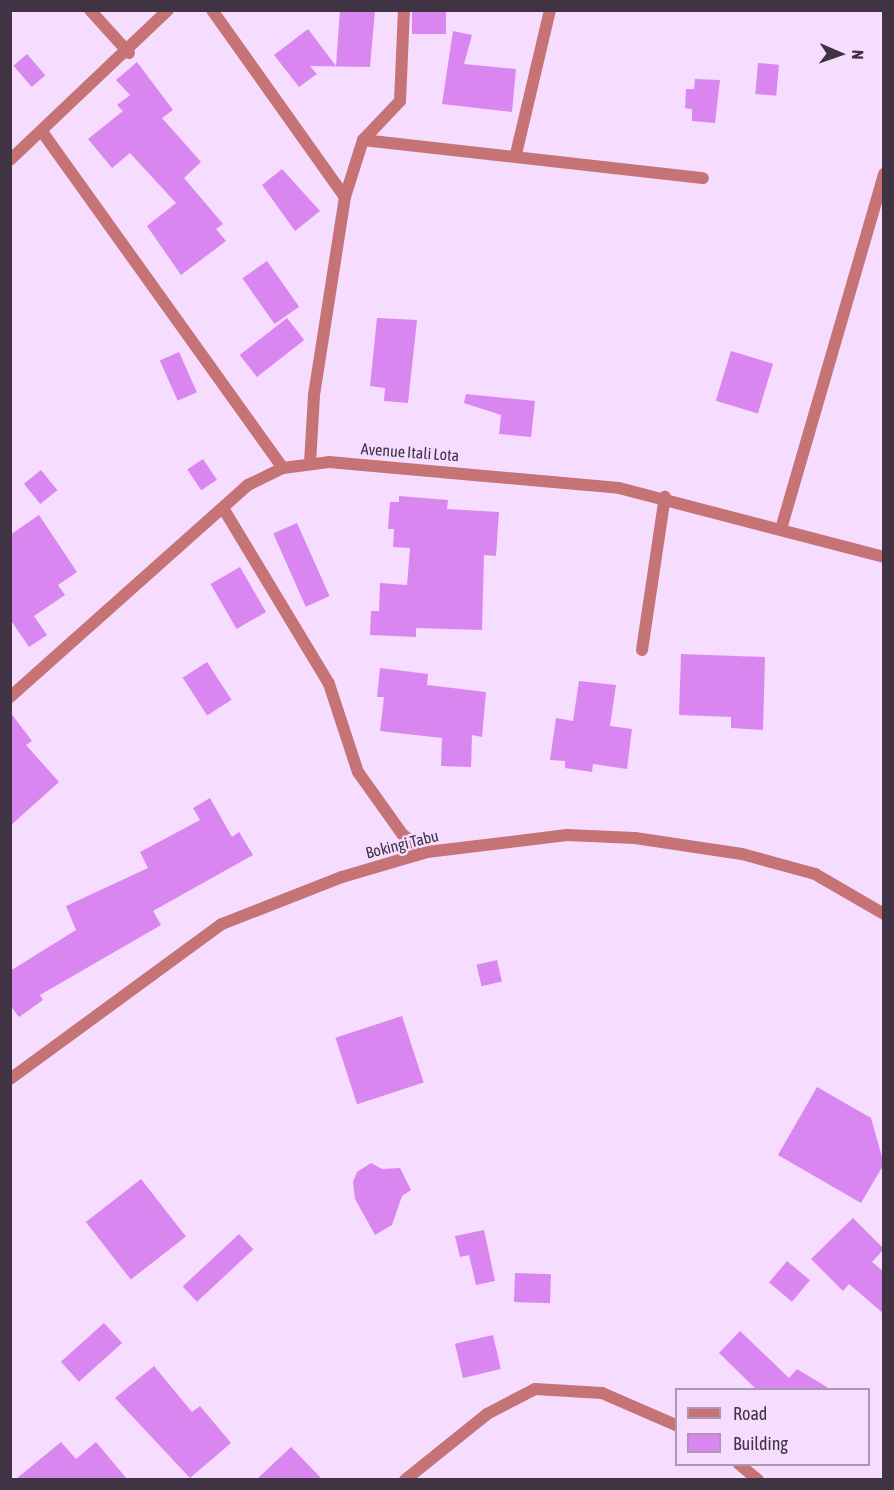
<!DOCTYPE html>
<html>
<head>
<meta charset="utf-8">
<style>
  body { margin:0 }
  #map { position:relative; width:894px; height:1490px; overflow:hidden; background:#f6dcfe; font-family:"Asap Condensed",sans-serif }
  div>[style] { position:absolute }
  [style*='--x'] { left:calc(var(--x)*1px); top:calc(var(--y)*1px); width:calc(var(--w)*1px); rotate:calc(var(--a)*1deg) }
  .building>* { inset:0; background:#d986f0; transform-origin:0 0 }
  .minor>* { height:12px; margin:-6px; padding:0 6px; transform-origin:6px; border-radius:6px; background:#c57375 }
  span { translate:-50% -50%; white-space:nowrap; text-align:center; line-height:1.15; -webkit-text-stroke:5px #f6dcfe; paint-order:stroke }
  .street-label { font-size:16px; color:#403344 }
  .frame { position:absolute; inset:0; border:12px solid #403344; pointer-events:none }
  .legend { position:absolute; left:675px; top:1388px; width:195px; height:78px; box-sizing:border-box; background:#f6dcfe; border:2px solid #ad98b4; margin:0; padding:8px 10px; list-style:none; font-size:18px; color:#403344 }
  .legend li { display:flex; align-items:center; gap:12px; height:30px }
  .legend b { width:30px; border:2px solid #ad98b4 }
  .north { position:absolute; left:810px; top:24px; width:60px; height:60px; -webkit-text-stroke:4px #f6dcfe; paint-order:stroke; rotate:92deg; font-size:16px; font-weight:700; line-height:24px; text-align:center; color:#403344 }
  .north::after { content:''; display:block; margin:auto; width:21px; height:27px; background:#403344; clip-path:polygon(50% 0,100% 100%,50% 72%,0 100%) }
</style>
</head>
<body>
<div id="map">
  <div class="building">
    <i style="clip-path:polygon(340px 10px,375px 10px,370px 67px,310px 66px,317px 74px,299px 87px,274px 55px,308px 29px,336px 66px)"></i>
    <i style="left:412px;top:10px;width:34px;height:24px"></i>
    <i style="clip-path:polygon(453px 31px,472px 35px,464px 64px,516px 69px,512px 112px,442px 104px)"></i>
    <i style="left:27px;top:54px;width:28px;height:18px;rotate:49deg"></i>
    <i style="clip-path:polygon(137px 62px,173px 110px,162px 118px,201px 162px,184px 178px,223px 224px,216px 229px,226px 241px,181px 275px,147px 226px,176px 203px,130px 153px,112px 168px,88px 139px,123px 111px,117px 105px,130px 95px,116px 80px)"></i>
    <i style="left:758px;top:63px;width:21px;height:31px;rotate:5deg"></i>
    <i style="clip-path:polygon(695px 79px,720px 80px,715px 123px,692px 121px,692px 109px,685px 108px,686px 89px,694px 89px)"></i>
    <i style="clip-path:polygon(282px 169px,320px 211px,295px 231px,262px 185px)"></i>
    <i style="left:267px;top:261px;width:56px;height:30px;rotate:55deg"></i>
    <i style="left:287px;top:318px;width:28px;height:60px;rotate:52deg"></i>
    <i style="clip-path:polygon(377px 318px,417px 320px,408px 403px,384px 401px,385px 388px,370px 386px)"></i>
    <i style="left:731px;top:351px;width:44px;height:52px;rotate:17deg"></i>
    <i style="left:179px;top:352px;width:44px;height:21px;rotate:66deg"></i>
    <i style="clip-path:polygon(466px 394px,535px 401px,531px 437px,499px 434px,501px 415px,464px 403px)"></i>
    <i style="left:203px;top:459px;width:25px;height:19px;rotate:56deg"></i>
    <i style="left:41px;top:470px;width:26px;height:22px;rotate:51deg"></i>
    <i style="clip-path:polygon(399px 496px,448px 500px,447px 509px,499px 512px,496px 556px,484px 555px,482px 630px,416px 628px,416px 637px,370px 635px,371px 611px,379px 611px,380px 583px,407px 585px,410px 548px,393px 547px,394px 529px,388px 529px,390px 502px,399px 502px)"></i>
    <i style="clip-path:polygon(39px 515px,77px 572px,58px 585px,65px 595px,34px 616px,47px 635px,29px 647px,10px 619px,10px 535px)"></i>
    <i style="left:297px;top:523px;width:80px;height:26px;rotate:66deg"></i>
    <i style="left:240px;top:567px;width:52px;height:34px;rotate:60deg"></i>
    <i style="clip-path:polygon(681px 654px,765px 657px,763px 730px,731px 728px,731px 717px,679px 715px)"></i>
    <i style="left:207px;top:662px;width:45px;height:29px;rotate:57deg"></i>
    <i style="clip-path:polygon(380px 668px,428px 674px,427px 685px,486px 692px,482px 737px,472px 735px,471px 767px,441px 766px,442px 738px,380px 731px,384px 697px,377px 697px)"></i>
    <i style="clip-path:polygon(579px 681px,616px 685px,610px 726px,632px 729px,627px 769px,593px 764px,592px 772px,565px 768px,565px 761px,550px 760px,556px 718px,573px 721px)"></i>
    <i style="clip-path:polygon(10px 712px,32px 741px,26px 745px,59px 782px,10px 826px)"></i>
    <i style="clip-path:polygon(210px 798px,232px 837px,239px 832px,253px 855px,153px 911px,161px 925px,40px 995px,43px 1000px,19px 1017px,10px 1005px,10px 971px,76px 930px,66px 906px,148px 868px,140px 852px,200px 820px,193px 808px)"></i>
    <i style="left:497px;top:960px;width:22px;height:21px;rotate:77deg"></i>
    <i style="left:402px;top:1016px;width:70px;height:70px;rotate:72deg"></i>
    <i style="clip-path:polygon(817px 1087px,871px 1118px,884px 1164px,861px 1203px,778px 1155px)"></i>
    <i style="clip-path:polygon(371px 1163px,382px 1169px,400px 1168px,411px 1190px,402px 1196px,392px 1225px,375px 1235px,355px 1199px,353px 1182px,357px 1172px)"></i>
    <i style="left:141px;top:1179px;width:73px;height:70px;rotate:52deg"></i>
    <i style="clip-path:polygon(853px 1218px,884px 1249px,872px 1262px,884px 1272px,884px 1314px,849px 1284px,843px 1291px,811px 1259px)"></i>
    <i style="clip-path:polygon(484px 1230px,495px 1281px,476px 1285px,469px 1255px,460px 1257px,455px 1236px)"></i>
    <i style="left:239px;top:1234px;width:21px;height:77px;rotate:47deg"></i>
    <i style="left:787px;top:1261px;width:30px;height:28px;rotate:40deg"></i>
    <i style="left:515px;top:1273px;width:36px;height:29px;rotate:2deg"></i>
    <i style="left:104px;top:1323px;width:27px;height:58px;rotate:48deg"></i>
    <i style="clip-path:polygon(740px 1331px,789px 1378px,797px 1369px,830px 1389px,756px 1389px,719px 1353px)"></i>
    <i style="left:493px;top:1335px;width:35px;height:39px;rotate:77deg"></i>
    <i style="clip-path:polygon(154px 1366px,192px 1412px,200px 1406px,231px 1443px,190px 1478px,115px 1398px)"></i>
    <i style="clip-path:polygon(61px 1442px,76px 1459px,96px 1442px,127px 1479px,16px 1479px)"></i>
    <i style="clip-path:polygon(291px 1447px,322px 1479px,257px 1479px)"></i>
  </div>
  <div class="minor">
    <i style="--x:90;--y:10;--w:58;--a:47.8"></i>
    <i style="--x:212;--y:10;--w:229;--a:54.6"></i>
    <i style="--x:43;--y:133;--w:412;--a:54.4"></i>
    <i style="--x:363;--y:140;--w:342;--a:6.4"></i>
    <i style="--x:516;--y:154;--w:148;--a:-76.7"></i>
    <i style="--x:10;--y:160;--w:218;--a:-43.5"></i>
    <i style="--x:310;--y:463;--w:68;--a:-86.6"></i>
    <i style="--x:314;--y:395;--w:200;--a:-81.1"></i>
    <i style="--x:345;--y:197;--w:60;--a:-72.5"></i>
    <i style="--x:363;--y:140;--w:54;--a:-46.5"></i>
    <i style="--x:400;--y:101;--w:91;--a:-87.5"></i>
    <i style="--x:223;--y:508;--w:205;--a:58.9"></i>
    <i style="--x:329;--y:684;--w:93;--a:71.8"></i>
    <i style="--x:358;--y:772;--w:77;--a:54.5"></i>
    <i style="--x:403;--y:835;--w:29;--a:35"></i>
    <i style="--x:781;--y:529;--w:370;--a:-73.8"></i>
    <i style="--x:642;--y:650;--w:155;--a:-81.5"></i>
    <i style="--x:10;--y:697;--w:319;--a:-41.7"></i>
    <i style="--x:248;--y:485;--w:39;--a:-26"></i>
    <i style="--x:283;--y:468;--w:46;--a:-7.4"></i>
    <i style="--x:329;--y:462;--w:291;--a:5.1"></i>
    <i style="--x:619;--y:488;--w:274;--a:14.6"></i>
    <i style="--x:10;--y:1079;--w:263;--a:-36.2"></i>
    <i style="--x:222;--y:924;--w:129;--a:-21.4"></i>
    <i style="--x:342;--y:877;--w:89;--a:-16.4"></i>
    <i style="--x:427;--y:852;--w:141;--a:-6.9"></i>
    <i style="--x:567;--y:835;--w:68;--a:2.5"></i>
    <i style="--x:635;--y:838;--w:108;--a:8.5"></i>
    <i style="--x:742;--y:854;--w:76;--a:15.3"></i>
    <i style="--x:815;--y:874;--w:80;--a:30.1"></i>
    <i style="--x:739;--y:1464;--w:25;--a:40"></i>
    <i style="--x:405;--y:1480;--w:105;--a:-38.8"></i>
    <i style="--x:487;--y:1414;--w:54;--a:-27.5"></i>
    <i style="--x:535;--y:1389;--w:67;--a:3.4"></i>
    <i style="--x:602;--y:1393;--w:81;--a:23.4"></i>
  </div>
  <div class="street-label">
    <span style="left:410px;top:452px;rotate:4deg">Avenue Itali Lota</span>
    <span style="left:402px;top:844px;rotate:-14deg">Bokingi Tabu</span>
  </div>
  <div class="frame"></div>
  <ul class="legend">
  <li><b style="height:8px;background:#c57375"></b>Road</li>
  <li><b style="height:16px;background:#d986f0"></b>Building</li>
  </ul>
  <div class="north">N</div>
</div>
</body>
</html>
